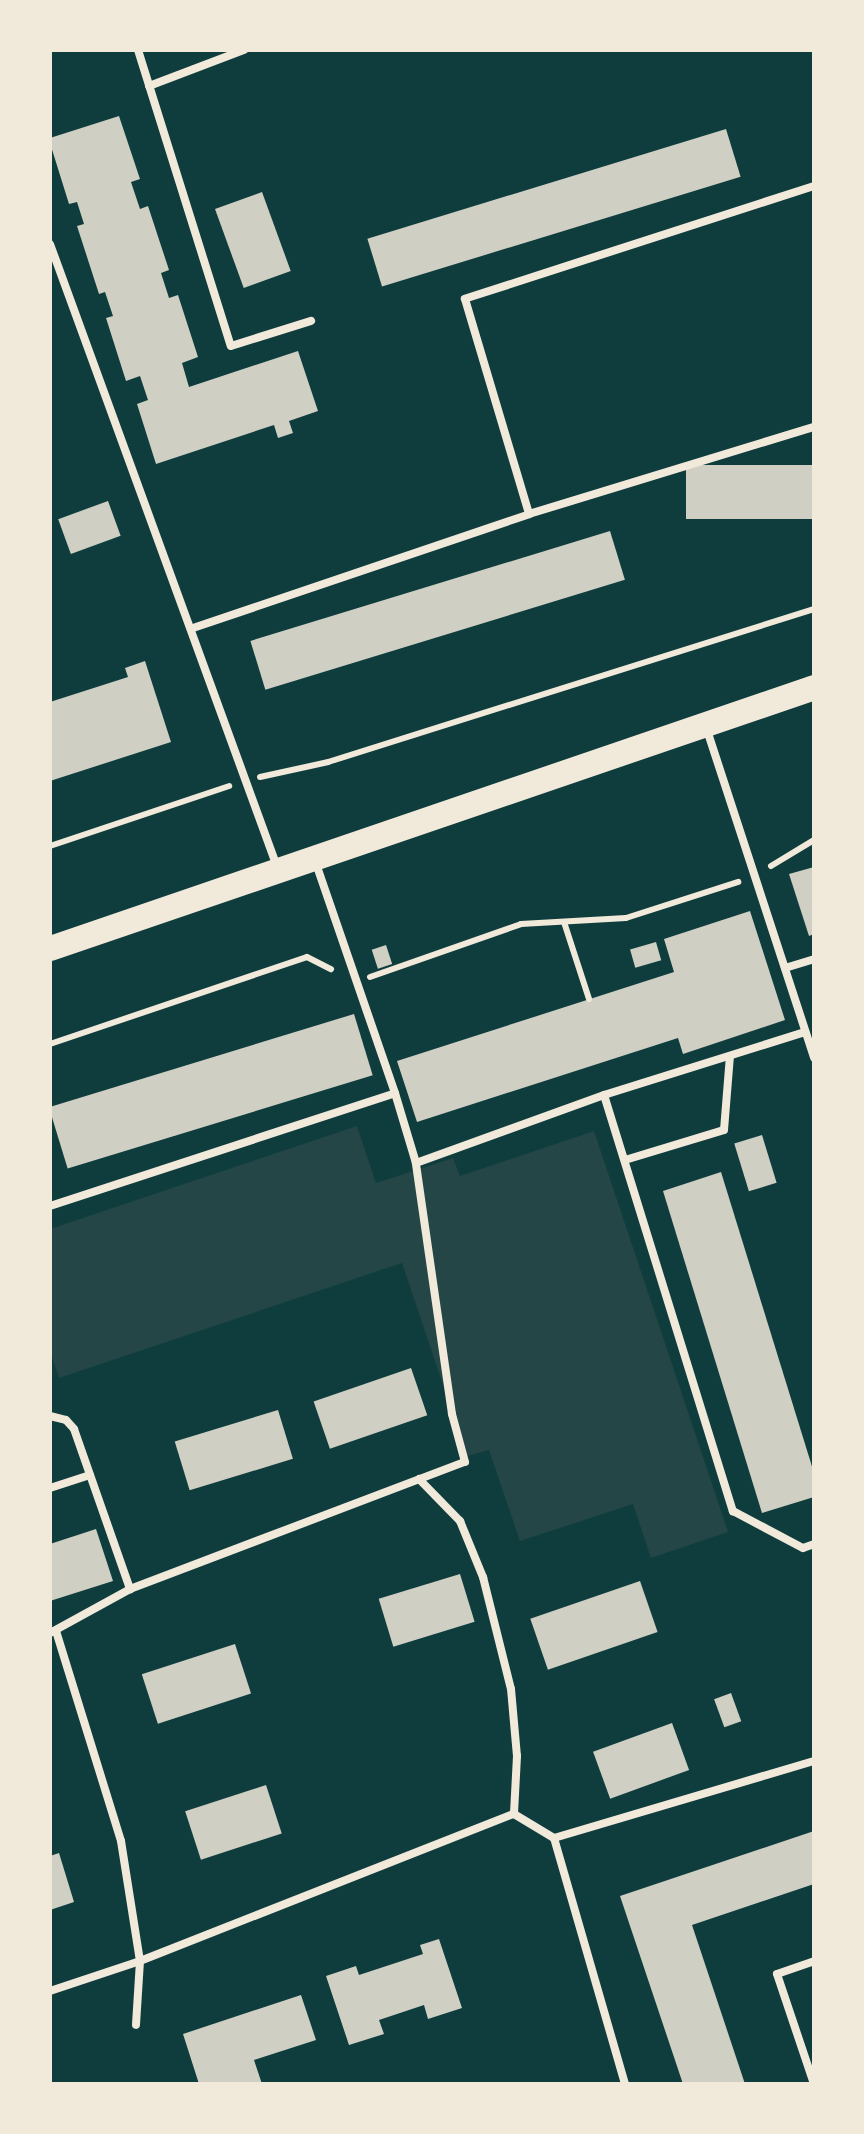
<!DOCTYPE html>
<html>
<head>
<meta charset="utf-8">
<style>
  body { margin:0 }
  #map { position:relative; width:864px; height:2134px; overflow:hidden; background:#0f3d3e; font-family:"Open Sans",sans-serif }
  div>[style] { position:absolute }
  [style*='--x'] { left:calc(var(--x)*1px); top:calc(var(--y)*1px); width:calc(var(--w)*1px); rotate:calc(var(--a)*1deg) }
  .green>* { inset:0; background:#244646 }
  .building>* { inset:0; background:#cfcfc3; transform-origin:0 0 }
  .path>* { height:6px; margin:-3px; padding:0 3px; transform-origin:3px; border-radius:3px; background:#f1e9da }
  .service>* { height:8px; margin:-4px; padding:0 4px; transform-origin:4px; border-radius:4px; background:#f1e9da }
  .primary>* { height:25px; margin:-12.5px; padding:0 12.5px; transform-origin:12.5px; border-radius:12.5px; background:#f1e9da }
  span { translate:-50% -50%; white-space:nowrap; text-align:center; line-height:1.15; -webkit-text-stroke:10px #f1e9da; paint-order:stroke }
  .frame { position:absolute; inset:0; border:52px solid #f1e9da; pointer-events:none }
</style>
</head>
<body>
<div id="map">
  <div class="green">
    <i style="clip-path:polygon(357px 1126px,376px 1183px,453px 1158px,460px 1176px,594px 1131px,728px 1532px,651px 1558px,633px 1504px,520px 1541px,489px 1450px,467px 1456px,402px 1263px,59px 1378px,50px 1351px,50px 1229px)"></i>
  </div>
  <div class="building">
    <i style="clip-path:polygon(119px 116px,140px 179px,131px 182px,140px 209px,148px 206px,169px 270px,161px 273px,169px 298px,178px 295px,198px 357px,182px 363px,189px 387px,298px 351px,318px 411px,289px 421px,293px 433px,278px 438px,274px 425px,156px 464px,137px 404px,148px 400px,140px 376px,126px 381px,106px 318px,113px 316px,105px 292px,99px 294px,77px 226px,84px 224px,77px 202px,69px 204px,50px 143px,50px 138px)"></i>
    <i style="left:726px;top:129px;width:50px;height:375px;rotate:73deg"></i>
    <i style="left:262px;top:192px;width:84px;height:50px;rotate:70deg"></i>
    <i style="left:814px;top:465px;width:54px;height:128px;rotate:90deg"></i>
    <i style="left:108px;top:501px;width:37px;height:53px;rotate:70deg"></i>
    <i style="left:610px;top:531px;width:51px;height:376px;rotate:73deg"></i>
    <i style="clip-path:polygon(145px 661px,171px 742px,50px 781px,50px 702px,128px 677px,125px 668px)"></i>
    <i style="clip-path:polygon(814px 867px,814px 934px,809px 936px,789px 874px)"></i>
    <i style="clip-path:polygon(750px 911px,785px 1020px,683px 1054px,678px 1038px,417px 1122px,397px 1061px,674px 972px,664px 939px)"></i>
    <i style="left:656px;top:942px;width:19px;height:27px;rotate:74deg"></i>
    <i style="left:386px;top:945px;width:20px;height:15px;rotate:72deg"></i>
    <i style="left:354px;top:1014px;width:64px;height:319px;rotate:73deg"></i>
    <i style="left:762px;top:1135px;width:50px;height:29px;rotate:73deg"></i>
    <i style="clip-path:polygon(721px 1172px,814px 1473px,814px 1497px,762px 1513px,663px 1191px)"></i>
    <i style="left:411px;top:1368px;width:50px;height:103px;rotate:71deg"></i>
    <i style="left:278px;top:1410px;width:51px;height:108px;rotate:73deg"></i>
    <i style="clip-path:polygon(96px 1529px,113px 1581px,50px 1601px,50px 1544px)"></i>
    <i style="left:460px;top:1574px;width:50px;height:85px;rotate:73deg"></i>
    <i style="left:640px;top:1581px;width:54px;height:116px;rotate:71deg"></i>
    <i style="left:235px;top:1644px;width:52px;height:98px;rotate:72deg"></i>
    <i style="left:731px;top:1693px;width:30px;height:18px;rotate:70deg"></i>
    <i style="left:672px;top:1723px;width:50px;height:84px;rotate:70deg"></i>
    <i style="left:266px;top:1785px;width:51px;height:85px;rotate:72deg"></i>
    <i style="clip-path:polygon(814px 1831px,814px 1884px,692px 1925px,745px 2084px,683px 2084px,620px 1896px)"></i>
    <i style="clip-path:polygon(59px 1853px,74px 1902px,50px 1910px,50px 1856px)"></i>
    <i style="clip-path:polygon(439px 1939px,462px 2008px,428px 2019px,424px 2005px,379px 2020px,384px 2034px,349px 2045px,326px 1976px,356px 1966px,359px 1975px,423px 1954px,420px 1945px)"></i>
    <i style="clip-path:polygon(301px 1995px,316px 2040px,254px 2060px,262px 2084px,199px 2084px,183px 2034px)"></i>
  </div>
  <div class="path">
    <i style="--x:260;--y:777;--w:70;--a:-12.4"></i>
    <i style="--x:328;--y:762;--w:510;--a:-17.47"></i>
    <i style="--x:50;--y:846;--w:189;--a:-18.5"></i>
    <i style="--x:771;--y:866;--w:50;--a:-31.2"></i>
    <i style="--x:564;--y:922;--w:81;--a:72"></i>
    <i style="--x:370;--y:977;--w:160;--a:-19.3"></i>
    <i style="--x:521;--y:924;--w:105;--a:-3.3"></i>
    <i style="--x:626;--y:918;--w:118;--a:-17.8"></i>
    <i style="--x:50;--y:1044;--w:271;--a:-18.7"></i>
    <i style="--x:307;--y:957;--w:27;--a:27"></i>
  </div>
  <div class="service">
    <i style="--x:138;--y:50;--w:310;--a:72.6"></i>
    <i style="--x:231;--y:346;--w:84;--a:-17.4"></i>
    <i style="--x:149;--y:86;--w:102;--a:-20.8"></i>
    <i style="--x:814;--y:186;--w:367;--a:162.1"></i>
    <i style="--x:465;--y:299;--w:224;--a:73.4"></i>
    <i style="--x:529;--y:514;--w:298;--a:-17"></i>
    <i style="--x:50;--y:244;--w:660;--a:69.97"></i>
    <i style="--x:193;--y:628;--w:355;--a:-18.7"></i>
    <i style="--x:707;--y:730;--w:345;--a:71.9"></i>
    <i style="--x:785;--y:968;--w:30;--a:-17"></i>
    <i style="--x:604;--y:1095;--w:436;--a:72.8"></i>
    <i style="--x:733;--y:1511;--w:79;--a:27.9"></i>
    <i style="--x:803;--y:1548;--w:12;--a:-20"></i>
    <i style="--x:625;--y:1160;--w:103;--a:-16.9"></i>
    <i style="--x:724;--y:1130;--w:74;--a:-85.4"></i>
    <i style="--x:416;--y:1163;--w:200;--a:-19.9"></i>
    <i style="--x:604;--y:1095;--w:211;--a:-17.4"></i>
    <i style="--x:50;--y:1206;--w:363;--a:-18.1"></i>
    <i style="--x:395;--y:1093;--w:243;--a:-109"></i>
    <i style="--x:50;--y:1416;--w:16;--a:14"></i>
    <i style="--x:66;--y:1420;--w:12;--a:48"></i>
    <i style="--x:74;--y:1429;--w:170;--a:70.7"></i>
    <i style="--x:130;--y:1589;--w:358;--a:-20.8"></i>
    <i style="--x:465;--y:1462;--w:50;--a:-105.2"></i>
    <i style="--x:452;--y:1414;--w:254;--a:-98.2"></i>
    <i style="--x:416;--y:1163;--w:73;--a:-106.7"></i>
    <i style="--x:419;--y:1479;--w:59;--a:45.7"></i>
    <i style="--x:460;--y:1521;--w:61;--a:67.7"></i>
    <i style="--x:483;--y:1577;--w:115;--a:76"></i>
    <i style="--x:511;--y:1689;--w:67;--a:84.9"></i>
    <i style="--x:517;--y:1756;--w:58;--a:93"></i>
    <i style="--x:50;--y:1488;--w:42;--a:-18"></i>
    <i style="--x:56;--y:1631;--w:220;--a:72.8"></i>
    <i style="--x:121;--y:1841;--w:121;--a:81"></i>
    <i style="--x:140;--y:1961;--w:64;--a:93.6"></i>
    <i style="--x:50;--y:1633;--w:91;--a:-28.8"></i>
    <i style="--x:554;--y:1838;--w:256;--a:73.9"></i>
    <i style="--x:50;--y:1991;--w:95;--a:-18.4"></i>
    <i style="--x:140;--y:1961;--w:402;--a:-21.5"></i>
    <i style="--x:514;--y:1814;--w:47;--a:31"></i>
    <i style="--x:554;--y:1838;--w:271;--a:-16.5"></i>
    <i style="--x:814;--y:2084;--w:116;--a:-108.6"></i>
    <i style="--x:777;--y:1974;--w:39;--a:-19"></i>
  </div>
  <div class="primary">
    <i style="--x:50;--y:948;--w:807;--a:-18.86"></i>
  </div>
  <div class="frame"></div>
</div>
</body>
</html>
